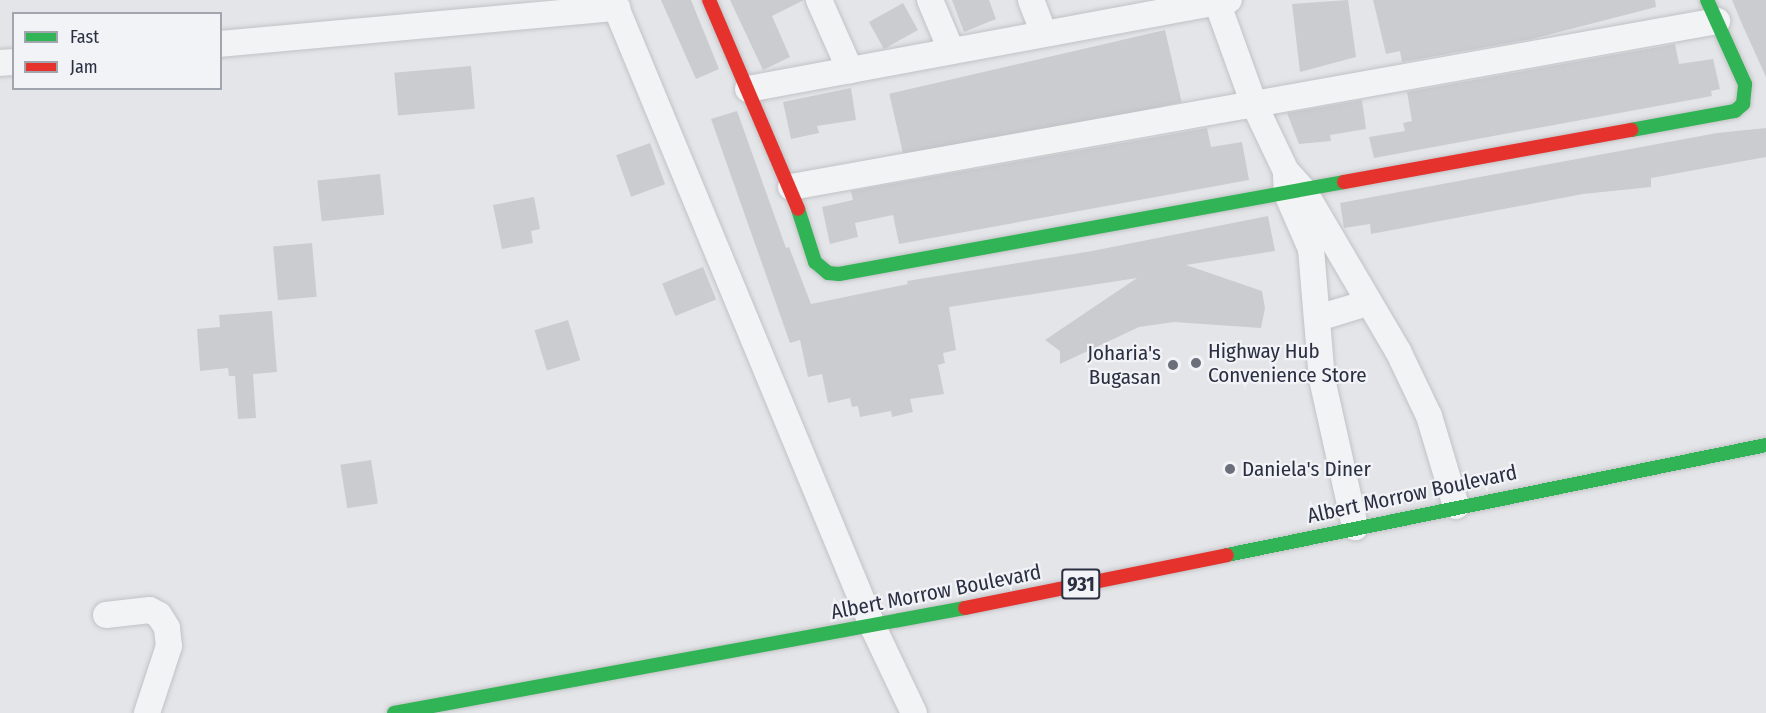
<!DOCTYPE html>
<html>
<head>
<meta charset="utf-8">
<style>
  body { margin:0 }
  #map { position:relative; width:1766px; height:713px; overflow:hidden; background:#e4e5e8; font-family:"Fira Sans Condensed",sans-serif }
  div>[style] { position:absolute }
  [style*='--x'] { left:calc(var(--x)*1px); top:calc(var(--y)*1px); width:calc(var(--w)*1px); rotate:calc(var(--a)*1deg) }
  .building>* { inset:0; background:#cbccd0; transform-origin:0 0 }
  .roads { filter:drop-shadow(0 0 2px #c1c2c5) drop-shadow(0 0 2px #c1c2c5) }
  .street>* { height:26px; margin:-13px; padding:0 13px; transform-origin:13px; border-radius:13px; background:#f2f3f5 }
  .fast>* { height:14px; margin:-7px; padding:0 7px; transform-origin:7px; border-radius:7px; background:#30b455 }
  .jam>* { height:14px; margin:-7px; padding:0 7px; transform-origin:7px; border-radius:7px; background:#e5322d }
  .dots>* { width:16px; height:16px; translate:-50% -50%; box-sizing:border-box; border:3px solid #f1f3f7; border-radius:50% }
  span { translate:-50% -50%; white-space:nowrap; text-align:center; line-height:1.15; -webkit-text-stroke:4.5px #f1f3f7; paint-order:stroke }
  .shield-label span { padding:2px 4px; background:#f1f3f7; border:2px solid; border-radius:4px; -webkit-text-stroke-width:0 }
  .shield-label { font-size:20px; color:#2a2f41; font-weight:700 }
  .poi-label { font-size:21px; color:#2a2f41 }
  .left { translate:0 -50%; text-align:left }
  .right { translate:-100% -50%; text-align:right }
  .street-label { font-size:21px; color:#2a2f41 }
  .legend { position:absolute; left:12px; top:12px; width:210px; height:78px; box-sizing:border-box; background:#f1f3f7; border:2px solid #a1a5ae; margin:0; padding:8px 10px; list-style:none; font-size:18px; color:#2a2f41 }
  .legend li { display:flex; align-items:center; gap:12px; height:30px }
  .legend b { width:30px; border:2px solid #a1a5ae }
</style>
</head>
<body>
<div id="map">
  <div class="building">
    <i style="clip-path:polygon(661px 0,691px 0,719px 69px,696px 79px)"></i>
    <i style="clip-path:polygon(730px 0,804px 0,772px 16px,790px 57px,763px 70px)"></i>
    <i style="clip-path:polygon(952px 0,989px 0,996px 19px,964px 32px)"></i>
    <i style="clip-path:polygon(1348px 0,1356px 57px,1300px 72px,1292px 4px)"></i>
    <i style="clip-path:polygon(1373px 0,1655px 0,1656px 7px,1532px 39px,1402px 62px,1400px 51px,1386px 54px)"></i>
    <i style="clip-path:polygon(1732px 0,1766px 0,1766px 77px,1742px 24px)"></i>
    <i style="left:903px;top:3px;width:31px;height:39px;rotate:61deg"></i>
    <i style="left:1165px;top:30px;width:74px;height:283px;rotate:77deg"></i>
    <i style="clip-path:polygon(1675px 44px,1679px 64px,1713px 59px,1720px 89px,1711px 91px,1712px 96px,1374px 158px,1369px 137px,1405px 131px,1403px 123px,1412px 121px,1407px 92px)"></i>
    <i style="left:471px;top:66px;width:43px;height:77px;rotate:85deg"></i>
    <i style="clip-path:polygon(851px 88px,856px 120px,817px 126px,819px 133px,791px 139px,783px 102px)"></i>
    <i style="clip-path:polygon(1362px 100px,1366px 129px,1330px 135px,1331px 141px,1299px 144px,1287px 113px)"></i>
    <i style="clip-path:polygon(737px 111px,786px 248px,789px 247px,811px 304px,908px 284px,907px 281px,1092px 251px,1268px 216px,1275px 251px,1186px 265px,1262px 291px,1265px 308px,1261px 328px,1174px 322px,1139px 327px,1060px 364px,1060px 351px,1045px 340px,1137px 278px,949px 307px,956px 350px,943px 353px,945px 363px,938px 365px,944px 394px,910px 399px,913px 412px,892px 417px,891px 411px,860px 417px,858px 406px,852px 407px,850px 398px,828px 403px,822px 374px,808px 377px,800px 340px,790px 343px,711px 119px)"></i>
    <i style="clip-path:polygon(1207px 128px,1211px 147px,1242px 142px,1249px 180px,899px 244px,893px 215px,855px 223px,858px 237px,830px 244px,822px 207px,853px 200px,851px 191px)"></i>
    <i style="clip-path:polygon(1766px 128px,1766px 157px,1651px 178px,1651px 187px,1583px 194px,1371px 234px,1370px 224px,1344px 228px,1340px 203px,1717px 133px)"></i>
    <i style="left:650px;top:143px;width:44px;height:36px;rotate:70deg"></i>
    <i style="left:380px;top:174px;width:41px;height:63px;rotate:84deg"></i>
    <i style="clip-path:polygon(534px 197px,540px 229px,531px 231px,533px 243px,502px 249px,493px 205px)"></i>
    <i style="left:312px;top:243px;width:54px;height:39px;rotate:85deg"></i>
    <i style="left:703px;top:267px;width:35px;height:44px;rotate:68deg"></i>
    <i style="clip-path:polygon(272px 311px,277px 372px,253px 374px,256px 418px,238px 419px,235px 376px,229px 376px,228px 368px,200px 371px,197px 329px,220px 327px,219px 315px)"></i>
    <i style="left:568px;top:320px;width:42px;height:35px;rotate:73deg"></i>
    <i style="left:371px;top:460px;width:44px;height:31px;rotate:81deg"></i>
  </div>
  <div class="roads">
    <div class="street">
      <i style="--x:613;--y:0;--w:679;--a:67.48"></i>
      <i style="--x:873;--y:627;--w:95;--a:64.5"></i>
      <i style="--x:819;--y:0;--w:77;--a:66.1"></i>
      <i style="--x:930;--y:0;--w:54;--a:67.2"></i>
      <i style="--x:1031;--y:0;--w:36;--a:69"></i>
      <i style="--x:1217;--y:2;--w:109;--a:70.1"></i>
      <i style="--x:1254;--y:104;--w:74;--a:64.5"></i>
      <i style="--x:1286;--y:171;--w:27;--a:48"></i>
      <i style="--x:1304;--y:191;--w:186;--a:59.6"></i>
      <i style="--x:1398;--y:351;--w:72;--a:64.5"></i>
      <i style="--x:1429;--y:416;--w:94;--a:73.3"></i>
      <i style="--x:220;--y:44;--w:399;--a:-5.2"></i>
      <i style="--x:0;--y:63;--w:14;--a:-4"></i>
      <i style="--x:748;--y:89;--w:489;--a:-10.5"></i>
      <i style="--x:1286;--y:176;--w:18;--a:87"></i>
      <i style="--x:1287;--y:194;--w:60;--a:66.4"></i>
      <i style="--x:1311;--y:249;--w:130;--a:85.2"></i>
      <i style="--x:1322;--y:379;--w:152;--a:77.4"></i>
      <i style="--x:791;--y:187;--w:941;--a:-10.16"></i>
      <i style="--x:1318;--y:318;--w:51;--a:-17"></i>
      <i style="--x:106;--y:615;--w:44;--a:-6.5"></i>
      <i style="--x:150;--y:610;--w:10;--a:29"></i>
      <i style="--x:159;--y:615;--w:15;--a:58"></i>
      <i style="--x:167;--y:628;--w:18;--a:84"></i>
      <i style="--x:169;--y:646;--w:71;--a:108.2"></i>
    </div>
    <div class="fast">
      <i style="--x:1631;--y:130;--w:106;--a:-10.4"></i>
      <i style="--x:1735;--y:111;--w:11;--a:-41"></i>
      <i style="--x:1743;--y:104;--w:20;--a:-84"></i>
      <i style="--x:1745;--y:84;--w:92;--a:-114.3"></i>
      <i style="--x:798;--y:209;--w:56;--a:72.2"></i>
      <i style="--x:815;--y:262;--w:17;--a:40"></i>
      <i style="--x:828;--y:273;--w:11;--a:5"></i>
      <i style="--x:839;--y:274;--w:513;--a:-10.32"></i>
      <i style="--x:1227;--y:555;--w:550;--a:-11.53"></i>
      <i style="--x:394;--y:713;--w:581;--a:-10.42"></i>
    </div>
    <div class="jam">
      <i style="--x:709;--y:0;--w:227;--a:66.9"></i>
      <i style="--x:1344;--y:182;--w:292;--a:-10.3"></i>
      <i style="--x:965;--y:608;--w:267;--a:-11.4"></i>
    </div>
  </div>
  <div class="dots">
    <i style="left:1196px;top:363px;background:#6b6f7b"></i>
    <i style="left:1173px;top:365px;background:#6b6f7b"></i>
    <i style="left:1230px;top:469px;background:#6b6f7b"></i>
  </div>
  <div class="shield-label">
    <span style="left:1081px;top:584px">931</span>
  </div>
  <div class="poi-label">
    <span class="left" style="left:1208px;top:363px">Highway Hub<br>Convenience Store</span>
    <span class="right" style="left:1161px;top:365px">Joharia's<br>Bugasan</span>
    <span class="left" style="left:1242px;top:469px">Daniela's Diner</span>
  </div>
  <div class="street-label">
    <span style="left:1412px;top:494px;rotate:-12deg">Albert Morrow Boulevard</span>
    <span style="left:936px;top:592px;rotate:-11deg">Albert Morrow Boulevard</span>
  </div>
  <ul class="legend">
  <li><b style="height:8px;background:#30b455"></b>Fast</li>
  <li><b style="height:8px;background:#e5322d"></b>Jam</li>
  </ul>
</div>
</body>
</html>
